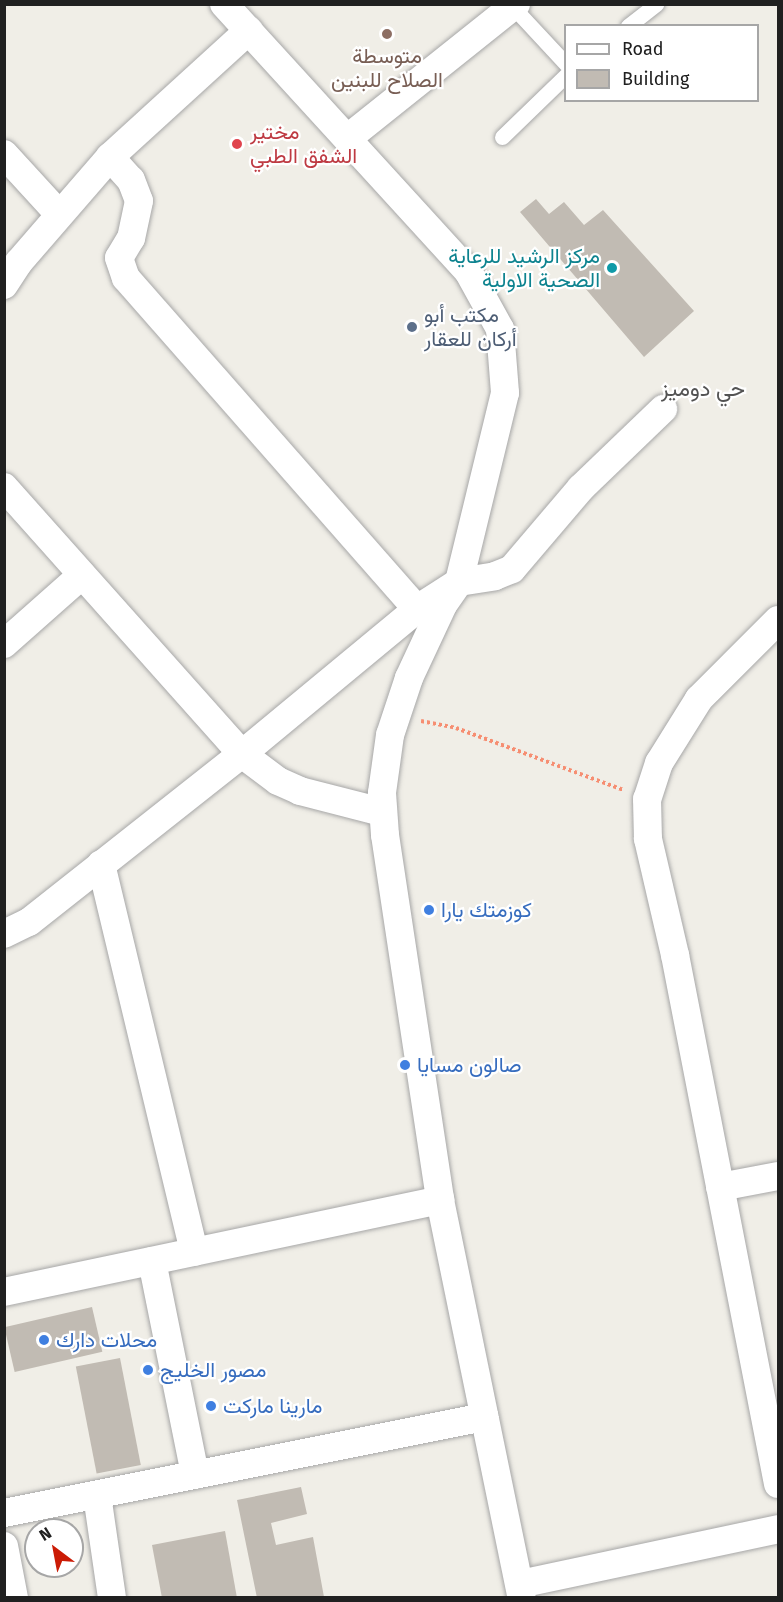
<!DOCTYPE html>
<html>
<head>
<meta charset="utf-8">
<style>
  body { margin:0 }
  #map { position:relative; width:783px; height:1602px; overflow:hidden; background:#f0eee7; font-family:"Fira Sans",Vazirmatn,sans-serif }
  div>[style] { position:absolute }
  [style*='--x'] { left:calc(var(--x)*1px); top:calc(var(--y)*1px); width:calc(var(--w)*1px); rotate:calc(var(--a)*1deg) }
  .building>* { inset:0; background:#c1bbb3; transform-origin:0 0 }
  .path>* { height:4px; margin-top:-2px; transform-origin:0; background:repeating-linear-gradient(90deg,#f68e72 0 3px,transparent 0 6px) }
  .roads { filter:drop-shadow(0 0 2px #a7a7a7) drop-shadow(0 0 2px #a7a7a7) }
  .service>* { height:15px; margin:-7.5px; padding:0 7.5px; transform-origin:7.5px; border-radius:7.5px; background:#fff }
  .minor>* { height:28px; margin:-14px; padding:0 14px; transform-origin:14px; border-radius:14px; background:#fff }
  .dots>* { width:16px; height:16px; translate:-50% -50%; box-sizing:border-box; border:3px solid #fff; border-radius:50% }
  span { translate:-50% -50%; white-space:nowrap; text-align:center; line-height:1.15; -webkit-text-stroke:4.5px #fff; paint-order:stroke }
  .education-label { font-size:21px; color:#785e54 }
  .health-label { font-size:21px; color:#be3a42 }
  .left { translate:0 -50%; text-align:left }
  .culture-label { font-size:21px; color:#0d838f }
  .right { translate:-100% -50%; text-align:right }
  .service-label { font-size:21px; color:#4e5e75 }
  .shop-label { font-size:21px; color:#366cbe }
  .neighbourhood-label { font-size:22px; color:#535353 }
  .frame { position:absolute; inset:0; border:6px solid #202020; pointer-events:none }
  .legend { position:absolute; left:564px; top:24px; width:195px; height:78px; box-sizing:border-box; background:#fff; border:2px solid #a6a6a6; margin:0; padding:8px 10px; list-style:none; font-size:18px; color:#202020 }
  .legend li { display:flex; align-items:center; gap:12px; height:30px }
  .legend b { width:30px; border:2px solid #a6a6a6 }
  .north { position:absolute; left:24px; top:1518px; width:60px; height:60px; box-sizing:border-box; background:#fff; border:2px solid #a6a6a6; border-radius:50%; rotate:328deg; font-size:16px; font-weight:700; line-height:24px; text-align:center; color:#202020 }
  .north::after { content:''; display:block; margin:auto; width:21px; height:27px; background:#cb1b05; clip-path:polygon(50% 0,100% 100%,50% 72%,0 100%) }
</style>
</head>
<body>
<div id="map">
  <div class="building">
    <i style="clip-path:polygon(536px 199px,549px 214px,564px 202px,584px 225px,603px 210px,694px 311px,644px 357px,520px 212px)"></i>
    <i style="left:92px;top:1307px;width:46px;height:90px;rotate:77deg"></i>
    <i style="left:120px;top:1358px;width:109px;height:45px;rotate:79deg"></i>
    <i style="clip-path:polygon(301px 1487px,307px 1514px,271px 1523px,276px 1545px,313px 1537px,324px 1597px,257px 1598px,237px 1500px)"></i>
    <i style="clip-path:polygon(225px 1531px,237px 1598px,162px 1598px,152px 1545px)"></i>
  </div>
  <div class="path">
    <i style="--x:421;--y:721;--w:36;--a:11"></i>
    <i style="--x:456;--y:728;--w:179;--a:20.3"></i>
  </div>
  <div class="roads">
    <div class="service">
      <i style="--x:513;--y:7;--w:78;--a:47.1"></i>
      <i style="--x:628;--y:26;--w:36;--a:-38"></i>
      <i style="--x:502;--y:137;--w:89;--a:-44.1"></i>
    </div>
    <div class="minor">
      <i style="--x:224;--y:4;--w:362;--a:47.6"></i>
      <i style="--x:468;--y:271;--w:66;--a:61.1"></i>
      <i style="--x:500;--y:329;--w:64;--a:85.5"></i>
      <i style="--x:505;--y:393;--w:195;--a:103.7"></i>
      <i style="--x:459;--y:582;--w:28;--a:125"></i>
      <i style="--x:443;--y:605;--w:81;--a:115"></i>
      <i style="--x:409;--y:678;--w:60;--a:108.4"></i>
      <i style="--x:390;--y:735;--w:59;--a:97.9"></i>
      <i style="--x:382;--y:793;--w:42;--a:85.9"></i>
      <i style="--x:385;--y:835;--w:369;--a:81.4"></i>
      <i style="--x:440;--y:1200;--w:406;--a:78.4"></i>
      <i style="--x:348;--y:138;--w:215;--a:-38.6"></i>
      <i style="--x:4;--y:154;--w:81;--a:47.5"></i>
      <i style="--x:110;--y:157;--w:31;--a:48"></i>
      <i style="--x:131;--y:180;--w:22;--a:69"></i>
      <i style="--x:139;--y:201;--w:38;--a:102"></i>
      <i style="--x:131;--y:238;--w:23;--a:121"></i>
      <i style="--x:119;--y:258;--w:21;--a:71"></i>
      <i style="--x:126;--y:278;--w:441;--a:48.7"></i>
      <i style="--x:4;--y:285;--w:27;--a:-57"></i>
      <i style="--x:19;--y:262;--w:139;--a:-49.1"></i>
      <i style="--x:110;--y:157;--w:188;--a:-42.4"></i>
      <i style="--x:4;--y:487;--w:358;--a:48.3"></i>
      <i style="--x:242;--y:754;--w:45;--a:36.9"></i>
      <i style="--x:278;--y:781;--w:24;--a:24"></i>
      <i style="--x:300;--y:791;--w:85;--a:14.4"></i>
      <i style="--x:778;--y:620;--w:112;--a:135"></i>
      <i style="--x:699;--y:699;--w:75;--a:122"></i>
      <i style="--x:659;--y:763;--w:38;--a:108"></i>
      <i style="--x:647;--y:799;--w:40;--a:88.6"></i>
      <i style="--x:648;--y:839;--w:119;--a:76.9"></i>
      <i style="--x:675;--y:955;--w:539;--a:78.98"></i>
      <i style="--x:4;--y:644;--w:104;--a:-41.5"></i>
      <i style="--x:101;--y:864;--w:399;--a:76.5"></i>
      <i style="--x:4;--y:934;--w:28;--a:-26"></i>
      <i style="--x:29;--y:922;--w:271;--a:-38.3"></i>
      <i style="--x:242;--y:754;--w:227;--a:-39.6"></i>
      <i style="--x:417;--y:609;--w:50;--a:-32.7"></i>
      <i style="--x:459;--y:582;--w:36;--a:-9"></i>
      <i style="--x:495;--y:576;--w:18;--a:-22"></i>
      <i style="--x:512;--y:569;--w:106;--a:-49.6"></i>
      <i style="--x:581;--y:488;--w:114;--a:-43.9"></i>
      <i style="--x:720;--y:1187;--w:59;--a:-10.7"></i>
      <i style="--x:152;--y:1261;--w:218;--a:78.6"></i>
      <i style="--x:4;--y:1292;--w:446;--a:-11.9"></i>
      <i style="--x:97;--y:1495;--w:104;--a:81.7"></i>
      <i style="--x:4;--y:1513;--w:490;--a:-11.3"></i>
      <i style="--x:4;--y:1546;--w:53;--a:79.1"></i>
      <i style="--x:520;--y:1584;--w:264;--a:-12"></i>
    </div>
  </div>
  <div class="dots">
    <i style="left:387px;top:34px;background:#8d6e63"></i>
    <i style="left:237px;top:144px;background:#e0444e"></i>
    <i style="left:612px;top:268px;background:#0f9aa8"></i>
    <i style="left:412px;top:327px;background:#5c6f8a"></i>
    <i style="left:429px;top:910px;background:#3f7fe0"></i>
    <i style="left:405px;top:1065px;background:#3f7fe0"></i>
    <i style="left:44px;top:1340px;background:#3f7fe0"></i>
    <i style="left:148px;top:1370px;background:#3f7fe0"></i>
    <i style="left:211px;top:1406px;background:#3f7fe0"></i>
  </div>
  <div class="education-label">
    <span style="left:387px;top:68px">متوسطة<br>الصلاح للبنين</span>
  </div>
  <div class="health-label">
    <span class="left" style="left:250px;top:144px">مختير<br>الشفق الطبي</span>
  </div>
  <div class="culture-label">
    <span class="right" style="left:600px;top:268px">مركز الرشيد للرعاية<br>الصحية الاولية</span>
  </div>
  <div class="service-label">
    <span class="left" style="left:424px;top:327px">مكتب أبو<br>أركان للعقار</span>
  </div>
  <div class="shop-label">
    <span class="left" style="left:441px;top:910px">كوزمتك يارا</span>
    <span class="left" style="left:417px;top:1065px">صالون مسايا</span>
    <span class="left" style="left:56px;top:1340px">محلات دارك</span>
    <span class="left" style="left:160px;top:1370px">مصور الخليج</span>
    <span class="left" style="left:223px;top:1406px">مارينا ماركت</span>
  </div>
  <div class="neighbourhood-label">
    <span style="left:703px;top:389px">حي دوميز</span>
  </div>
  <div class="frame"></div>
  <ul class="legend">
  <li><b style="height:8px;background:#fff"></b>Road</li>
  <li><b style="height:16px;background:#c1bbb3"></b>Building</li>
  </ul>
  <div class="north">N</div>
</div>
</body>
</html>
